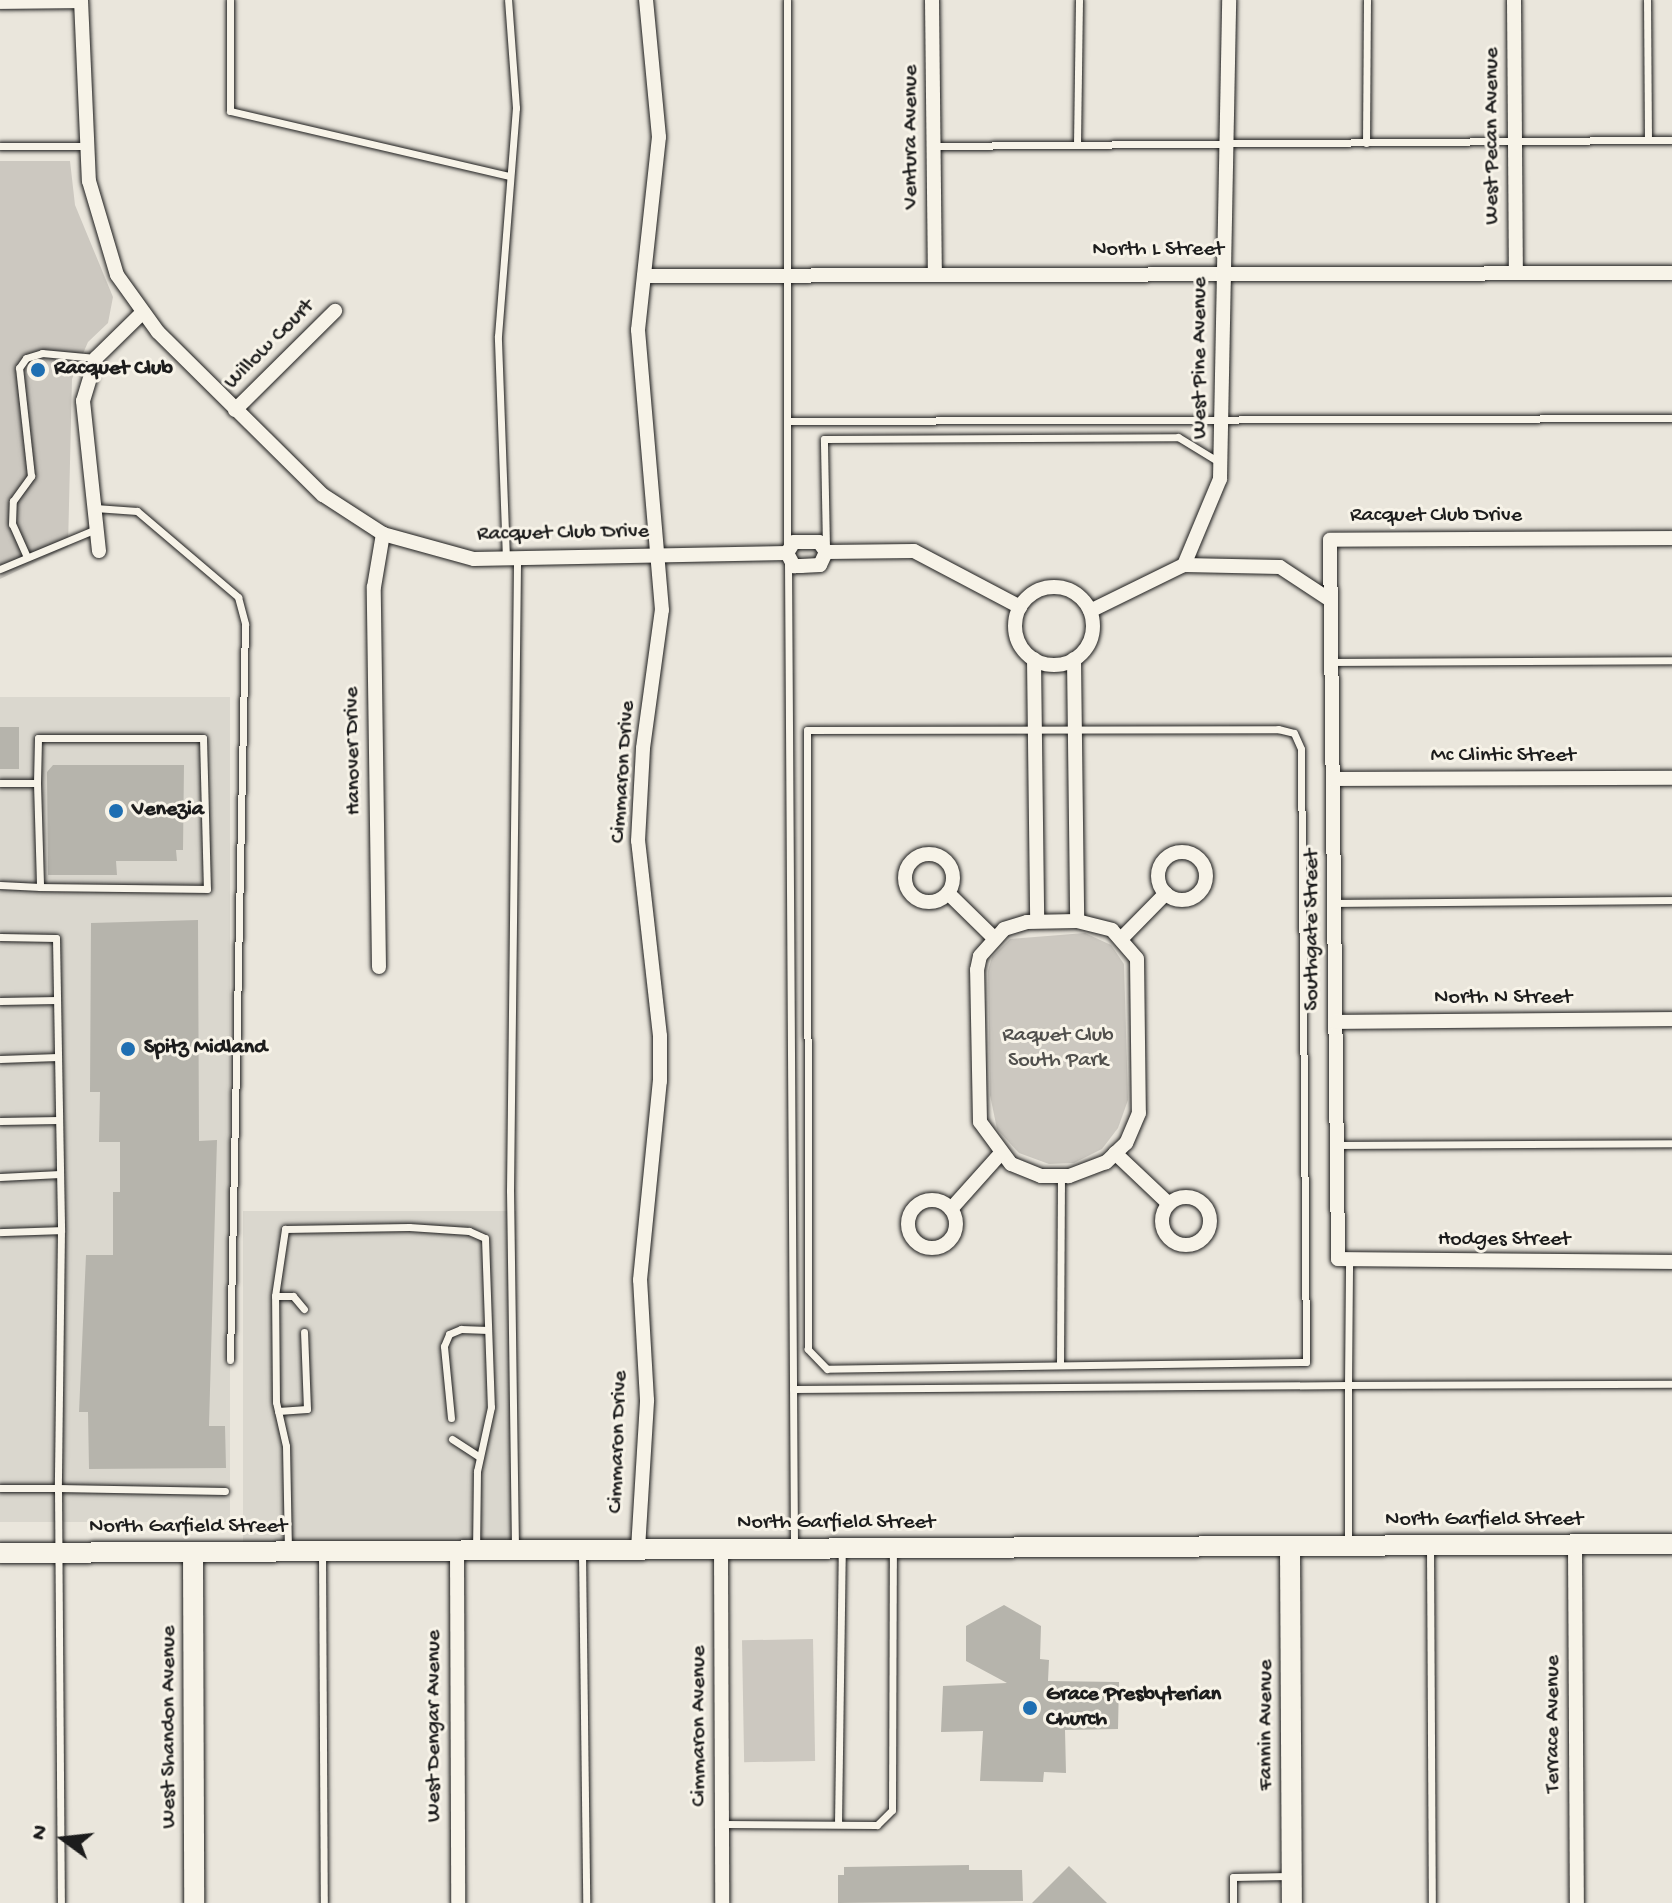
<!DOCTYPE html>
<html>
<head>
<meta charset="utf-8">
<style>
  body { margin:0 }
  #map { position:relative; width:1672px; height:1903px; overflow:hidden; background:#eae6dc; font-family:"Gochi Hand",sans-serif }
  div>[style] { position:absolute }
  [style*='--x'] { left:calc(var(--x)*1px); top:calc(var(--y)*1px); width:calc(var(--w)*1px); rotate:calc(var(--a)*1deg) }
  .built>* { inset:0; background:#dad7ce; transform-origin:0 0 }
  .green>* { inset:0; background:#ccc8c0; transform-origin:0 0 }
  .building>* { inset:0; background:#b6b4ac; transform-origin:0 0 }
  .roads { filter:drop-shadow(0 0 2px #1c1c1c) drop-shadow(0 0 2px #1c1c1c) }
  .lane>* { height:7px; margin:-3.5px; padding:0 3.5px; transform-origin:3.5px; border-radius:3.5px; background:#f7f3e8 }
  .street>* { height:14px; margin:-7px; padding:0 7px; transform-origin:7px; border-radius:7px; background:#f7f3e8 }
  .street>.ring { margin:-7px; padding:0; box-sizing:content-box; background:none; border:14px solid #f7f3e8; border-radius:50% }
  .secondary>* { height:20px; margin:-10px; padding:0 10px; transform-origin:10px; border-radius:10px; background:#f7f3e8 }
  .dots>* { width:22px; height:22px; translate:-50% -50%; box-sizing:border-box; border:4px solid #f7f3e8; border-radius:50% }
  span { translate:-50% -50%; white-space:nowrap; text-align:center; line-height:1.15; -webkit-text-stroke:6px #f7f3e8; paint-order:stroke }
  .street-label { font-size:22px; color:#1c1c1c }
  .poi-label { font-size:22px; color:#1c1c1c; font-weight:700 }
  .left { translate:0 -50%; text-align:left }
  .park-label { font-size:22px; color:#51504d }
  .north { position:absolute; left:24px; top:1799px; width:80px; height:80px; -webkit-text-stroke:6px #f7f3e8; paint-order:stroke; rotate:285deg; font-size:22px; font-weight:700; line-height:32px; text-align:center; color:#1c1c1c }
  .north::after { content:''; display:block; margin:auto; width:28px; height:36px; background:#1c1c1c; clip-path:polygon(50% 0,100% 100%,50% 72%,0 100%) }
</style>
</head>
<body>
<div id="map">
  <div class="built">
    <i style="left:230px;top:697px;width:825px;height:230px;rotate:90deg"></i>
    <i style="left:516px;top:1211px;width:345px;height:273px;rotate:90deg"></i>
  </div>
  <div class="green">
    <i style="clip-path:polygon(0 161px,70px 161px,75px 205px,113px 297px,108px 323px,88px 342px,72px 379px,68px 547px,0 579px)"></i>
    <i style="clip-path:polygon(1085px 933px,1111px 945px,1124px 964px,1128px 1100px,1118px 1128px,1102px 1149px,1074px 1163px,1049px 1164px,1019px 1153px,997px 1129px,990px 1095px,988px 971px,992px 957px,1010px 939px)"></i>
    <i style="left:813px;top:1639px;width:122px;height:71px;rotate:89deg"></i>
  </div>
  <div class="building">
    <i style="left:0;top:727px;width:19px;height:42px"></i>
    <i style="clip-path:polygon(53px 765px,184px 765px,183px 850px,176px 850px,177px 861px,116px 861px,117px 875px,48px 875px,47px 772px)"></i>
    <i style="clip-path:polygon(198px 920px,199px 1141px,217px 1140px,209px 1426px,225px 1426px,226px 1468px,89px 1469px,88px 1412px,79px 1412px,86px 1255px,113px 1255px,113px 1192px,120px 1192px,120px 1142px,99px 1142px,100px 1092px,90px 1092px,91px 923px)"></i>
    <i style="clip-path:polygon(1004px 1605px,1041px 1626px,1040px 1659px,1049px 1660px,1048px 1681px,1119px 1682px,1118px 1729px,1065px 1730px,1066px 1773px,1044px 1772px,1043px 1782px,980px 1781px,983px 1731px,941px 1732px,943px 1686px,1007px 1683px,966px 1661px,966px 1626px)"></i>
    <i style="clip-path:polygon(969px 1865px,969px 1870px,1022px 1870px,1023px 1901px,838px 1903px,838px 1875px,844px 1875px,844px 1867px)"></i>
    <i style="clip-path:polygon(1069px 1866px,1107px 1903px,1032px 1903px)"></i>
  </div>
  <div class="roads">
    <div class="lane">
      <i style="--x:230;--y:0;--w:111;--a:90"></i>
      <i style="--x:230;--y:111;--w:287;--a:13.1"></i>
      <i style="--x:787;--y:0;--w:546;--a:90"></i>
      <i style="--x:1648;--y:140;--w:24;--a:0"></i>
      <i style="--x:1366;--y:143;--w:143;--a:-89.6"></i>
      <i style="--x:1077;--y:144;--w:144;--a:-89.2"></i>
      <i style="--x:0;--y:146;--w:85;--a:0"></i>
      <i style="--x:934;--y:146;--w:714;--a:-0.48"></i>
      <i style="--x:1648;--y:140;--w:140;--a:-90.4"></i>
      <i style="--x:788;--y:421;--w:884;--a:-0.19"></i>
      <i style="--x:95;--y:508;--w:42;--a:4.1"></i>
      <i style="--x:137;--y:511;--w:133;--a:40.4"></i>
      <i style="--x:238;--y:597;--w:28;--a:75"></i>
      <i style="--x:245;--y:624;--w:736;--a:91.17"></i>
      <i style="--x:826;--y:548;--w:109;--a:-91.1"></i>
      <i style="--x:824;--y:439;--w:354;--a:-0.3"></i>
      <i style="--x:1178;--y:437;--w:48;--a:31.4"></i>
      <i style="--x:27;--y:557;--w:36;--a:-114"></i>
      <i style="--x:12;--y:524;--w:23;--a:-88"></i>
      <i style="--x:13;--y:501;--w:31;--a:-54"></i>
      <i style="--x:31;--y:476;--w:109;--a:-96.3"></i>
      <i style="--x:19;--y:368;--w:12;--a:-55"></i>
      <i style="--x:26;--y:358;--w:17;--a:-17"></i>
      <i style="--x:42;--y:353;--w:54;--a:5.3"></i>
      <i style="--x:506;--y:559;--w:223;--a:-92.1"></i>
      <i style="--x:498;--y:336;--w:229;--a:-85.5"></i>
      <i style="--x:516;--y:108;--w:108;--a:-94.2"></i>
      <i style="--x:788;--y:562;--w:984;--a:89.65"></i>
      <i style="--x:0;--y:569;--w:104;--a:-22.6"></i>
      <i style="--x:1331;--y:662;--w:341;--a:-0.3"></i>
      <i style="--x:1278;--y:729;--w:16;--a:14"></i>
      <i style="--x:1294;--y:733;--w:17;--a:66"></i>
      <i style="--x:1301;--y:749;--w:613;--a:89.53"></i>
      <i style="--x:1306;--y:1362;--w:479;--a:179.2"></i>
      <i style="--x:827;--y:1369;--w:28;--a:-134"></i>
      <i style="--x:808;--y:1349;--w:619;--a:-90.09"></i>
      <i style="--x:807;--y:730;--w:471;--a:-0.1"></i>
      <i style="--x:0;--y:783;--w:37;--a:0"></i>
      <i style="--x:37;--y:783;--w:104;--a:88.3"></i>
      <i style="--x:40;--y:887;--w:40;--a:-177.1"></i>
      <i style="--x:37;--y:783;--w:45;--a:-88.7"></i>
      <i style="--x:38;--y:738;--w:165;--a:0"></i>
      <i style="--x:203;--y:738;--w:151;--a:88.5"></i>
      <i style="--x:207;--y:889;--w:167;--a:-179.3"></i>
      <i style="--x:1334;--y:903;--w:338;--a:-0.5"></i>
      <i style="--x:0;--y:937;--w:56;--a:1"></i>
      <i style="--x:56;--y:938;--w:292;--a:89"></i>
      <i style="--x:61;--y:1230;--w:61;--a:178.1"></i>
      <i style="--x:0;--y:1001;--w:57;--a:-1"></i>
      <i style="--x:0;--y:1059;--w:58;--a:-2"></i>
      <i style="--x:0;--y:1121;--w:59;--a:-1"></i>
      <i style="--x:1337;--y:1145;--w:335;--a:-0.3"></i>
      <i style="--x:0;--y:1177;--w:60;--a:-2.9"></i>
      <i style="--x:61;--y:1230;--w:258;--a:90.7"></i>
      <i style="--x:58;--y:1488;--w:167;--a:1"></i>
      <i style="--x:275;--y:1296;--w:18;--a:0"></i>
      <i style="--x:293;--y:1296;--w:17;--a:50"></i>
      <i style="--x:1060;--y:1365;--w:189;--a:-89.7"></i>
      <i style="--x:793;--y:1389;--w:555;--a:-0.41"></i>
      <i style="--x:1348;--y:1385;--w:122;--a:-89.5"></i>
      <i style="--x:278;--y:1411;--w:29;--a:-4"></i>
      <i style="--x:307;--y:1409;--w:77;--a:-92.2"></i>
      <i style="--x:451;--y:1418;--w:72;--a:-95.6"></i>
      <i style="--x:444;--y:1346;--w:13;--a:-67"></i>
      <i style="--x:449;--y:1334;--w:13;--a:-23"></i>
      <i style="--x:461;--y:1329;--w:27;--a:2"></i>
      <i style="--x:452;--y:1439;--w:33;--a:33"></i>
      <i style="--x:0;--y:1488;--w:58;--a:0"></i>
      <i style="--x:58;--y:1488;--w:415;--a:89.6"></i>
      <i style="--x:1348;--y:1544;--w:159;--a:-90"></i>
      <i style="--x:1348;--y:1385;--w:324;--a:-0.2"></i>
      <i style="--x:515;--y:1548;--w:357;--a:-90.8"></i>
      <i style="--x:510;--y:1191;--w:631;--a:-89.36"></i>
      <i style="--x:1430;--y:1549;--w:354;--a:89.7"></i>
      <i style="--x:288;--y:1550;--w:104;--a:-91.1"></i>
      <i style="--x:286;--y:1446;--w:45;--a:-102.8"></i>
      <i style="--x:276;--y:1402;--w:106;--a:-90.5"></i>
      <i style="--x:275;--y:1296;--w:68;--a:-81.5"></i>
      <i style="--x:285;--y:1229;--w:124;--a:-0.9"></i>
      <i style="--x:409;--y:1227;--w:60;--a:3.8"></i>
      <i style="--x:469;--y:1231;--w:17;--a:24"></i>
      <i style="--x:485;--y:1238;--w:169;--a:88"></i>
      <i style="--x:491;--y:1407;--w:66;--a:102.3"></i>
      <i style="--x:477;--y:1471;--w:77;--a:90.7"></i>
      <i style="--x:322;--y:1553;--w:350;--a:89.7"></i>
      <i style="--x:582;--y:1553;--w:350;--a:89.3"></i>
      <i style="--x:723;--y:1824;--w:154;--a:0.4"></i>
      <i style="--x:877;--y:1825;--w:21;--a:-45"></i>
      <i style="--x:892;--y:1810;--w:260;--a:-89.8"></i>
      <i style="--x:838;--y:1824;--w:274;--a:-89.2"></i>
      <i style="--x:1233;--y:1903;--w:26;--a:-90"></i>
      <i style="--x:1233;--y:1877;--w:56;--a:-1"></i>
    </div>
    <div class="street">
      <i style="--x:81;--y:0;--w:181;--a:87.5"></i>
      <i style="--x:89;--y:181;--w:98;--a:73.4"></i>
      <i style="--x:117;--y:275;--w:70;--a:54.3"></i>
      <i style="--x:158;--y:332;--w:232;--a:44.7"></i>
      <i style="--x:323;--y:495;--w:72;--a:33"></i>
      <i style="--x:383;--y:534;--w:94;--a:15.4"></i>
      <i style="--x:474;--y:559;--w:313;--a:-1.1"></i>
      <i style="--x:932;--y:0;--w:274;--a:89.4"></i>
      <i style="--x:1514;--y:0;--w:273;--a:89.6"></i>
      <i style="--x:0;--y:2;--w:81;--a:-0.7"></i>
      <i style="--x:644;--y:276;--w:1028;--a:-0.17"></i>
      <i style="--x:235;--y:410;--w:141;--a:-44.7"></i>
      <i style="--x:1672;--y:538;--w:342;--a:179.7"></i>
      <i style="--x:1330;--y:540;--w:719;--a:89.36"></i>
      <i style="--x:1338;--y:1259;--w:334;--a:0.5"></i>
      <i style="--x:99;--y:551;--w:151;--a:-96.1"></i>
      <i style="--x:83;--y:401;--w:45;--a:-73.2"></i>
      <i style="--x:96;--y:358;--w:64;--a:-44.4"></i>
      <i style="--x:826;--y:552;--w:88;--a:-0.7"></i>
      <i style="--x:914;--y:551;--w:120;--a:27.8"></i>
      <i style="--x:787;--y:553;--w:15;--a:62"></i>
      <i style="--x:794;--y:566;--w:7;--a:0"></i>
      <i style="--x:801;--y:566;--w:19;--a:-3"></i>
      <i style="--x:820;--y:565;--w:14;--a:-65"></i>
      <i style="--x:787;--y:553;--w:13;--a:-58"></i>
      <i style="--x:794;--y:542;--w:25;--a:0"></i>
      <i style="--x:819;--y:542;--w:12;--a:55"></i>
      <i style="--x:1184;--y:565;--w:93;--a:-67.3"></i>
      <i style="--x:1220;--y:479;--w:479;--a:-88.9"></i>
      <i class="ring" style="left:1015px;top:587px;width:64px;height:64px"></i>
      <i style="--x:1090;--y:611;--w:105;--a:-26.1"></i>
      <i style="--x:1184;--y:565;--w:96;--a:1.2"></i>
      <i style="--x:1280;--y:567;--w:60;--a:33.4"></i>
      <i style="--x:1034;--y:659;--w:262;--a:89.3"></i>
      <i style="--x:1074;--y:659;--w:262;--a:89.3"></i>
      <i style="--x:1334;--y:779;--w:338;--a:-0.2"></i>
      <i class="ring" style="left:1158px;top:852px;width:34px;height:34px"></i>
      <i class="ring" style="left:905px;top:854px;width:34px;height:34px"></i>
      <i style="--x:948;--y:893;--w:64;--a:44.4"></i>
      <i style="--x:1077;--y:921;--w:36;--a:14"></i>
      <i style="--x:1112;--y:930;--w:38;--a:49"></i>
      <i style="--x:1137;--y:959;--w:154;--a:89.3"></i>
      <i style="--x:1139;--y:1113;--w:33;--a:113"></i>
      <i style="--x:1126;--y:1143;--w:28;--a:136"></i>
      <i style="--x:1106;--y:1162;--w:40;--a:159"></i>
      <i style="--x:1069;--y:1176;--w:28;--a:180"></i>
      <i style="--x:1041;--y:1176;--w:32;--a:-158"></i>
      <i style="--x:1011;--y:1164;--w:52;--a:-126.4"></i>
      <i style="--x:980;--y:1122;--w:152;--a:-91.1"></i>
      <i style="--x:977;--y:970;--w:14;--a:-78"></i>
      <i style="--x:980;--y:956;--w:36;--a:-48"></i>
      <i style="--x:1004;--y:929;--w:24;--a:-17"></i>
      <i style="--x:1027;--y:922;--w:50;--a:-1.1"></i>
      <i style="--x:1121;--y:939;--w:64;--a:-45.6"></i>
      <i style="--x:379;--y:967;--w:380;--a:-90.8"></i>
      <i style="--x:374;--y:587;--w:54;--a:-80.4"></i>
      <i style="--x:1335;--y:1022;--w:337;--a:-0.5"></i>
      <i style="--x:1115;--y:1153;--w:74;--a:43.4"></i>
      <i class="ring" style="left:1162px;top:1197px;width:34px;height:34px"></i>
      <i class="ring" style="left:908px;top:1200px;width:34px;height:34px"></i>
      <i style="--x:951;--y:1209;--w:75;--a:-48.2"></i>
      <i style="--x:1575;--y:1545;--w:358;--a:89.7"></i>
      <i style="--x:721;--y:1548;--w:355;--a:89.8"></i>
      <i style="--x:638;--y:1549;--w:149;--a:-86.5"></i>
      <i style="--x:647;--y:1400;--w:120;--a:-93.3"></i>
      <i style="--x:640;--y:1280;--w:200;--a:-84.3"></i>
      <i style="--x:660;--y:1081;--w:45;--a:-90"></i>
      <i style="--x:660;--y:1036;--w:196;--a:-96.4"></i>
      <i style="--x:638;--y:841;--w:93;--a:-86.9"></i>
      <i style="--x:643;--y:748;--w:139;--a:-82.2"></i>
      <i style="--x:662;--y:610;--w:281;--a:-94.9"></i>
      <i style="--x:638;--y:330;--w:194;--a:-83.8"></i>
      <i style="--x:659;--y:137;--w:138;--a:-95.4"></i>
      <i style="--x:457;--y:1550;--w:353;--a:89.8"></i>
    </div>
    <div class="secondary">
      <i style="--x:1290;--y:1547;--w:356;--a:89.7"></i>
      <i style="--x:193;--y:1552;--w:351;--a:89.8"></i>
      <i style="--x:0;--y:1553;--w:1672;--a:-0.31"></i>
    </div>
  </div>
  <div class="dots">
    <i style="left:38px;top:370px;background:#1f6fb2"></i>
    <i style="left:116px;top:811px;background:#1f6fb2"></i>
    <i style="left:128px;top:1049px;background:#1f6fb2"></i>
    <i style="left:1030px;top:1708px;background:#1f6fb2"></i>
  </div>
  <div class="street-label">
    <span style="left:1493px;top:136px;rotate:-90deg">West Pecan Avenue</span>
    <span style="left:912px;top:137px;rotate:-90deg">Ventura Avenue</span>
    <span style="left:1158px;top:251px">North L Street</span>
    <span style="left:270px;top:345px;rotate:-45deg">Willow Court</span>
    <span style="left:1201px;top:358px;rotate:-90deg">West Pine Avenue</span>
    <span style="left:1436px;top:517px">Racquet Club Drive</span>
    <span style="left:563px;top:534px;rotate:-1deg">Racquet Club Drive</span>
    <span style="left:354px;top:751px;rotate:-91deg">Hanover Drive</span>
    <span style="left:1503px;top:757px">Mc Clintic Street</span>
    <span style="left:624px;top:772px;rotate:-86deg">Cimmaron Drive</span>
    <span style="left:1313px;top:930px;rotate:-90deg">Southgate Street</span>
    <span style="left:1503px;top:999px">North N Street</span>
    <span style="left:1504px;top:1241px">Hodges Street</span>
    <span style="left:619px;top:1442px;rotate:-88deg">Cimmaron Drive</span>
    <span style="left:1484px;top:1521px">North Garfield Street</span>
    <span style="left:836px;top:1524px">North Garfield Street</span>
    <span style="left:188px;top:1528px">North Garfield Street</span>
    <span style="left:1554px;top:1724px;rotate:-90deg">Terrace Avenue</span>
    <span style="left:1267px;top:1725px;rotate:-90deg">Fannin Avenue</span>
    <span style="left:435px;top:1726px;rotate:-90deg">West Dengar Avenue</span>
    <span style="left:700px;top:1726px;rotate:-90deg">Cimmaron Avenue</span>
    <span style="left:170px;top:1727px;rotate:-90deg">West Shandon Avenue</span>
  </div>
  <div class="poi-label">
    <span class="left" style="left:54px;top:370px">Racquet Club</span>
    <span class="left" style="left:132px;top:811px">Venezia</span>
    <span class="left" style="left:144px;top:1049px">Spitz Midland</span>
    <span class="left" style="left:1046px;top:1708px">Grace Presbyterian<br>Church</span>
  </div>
  <div class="park-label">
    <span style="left:1058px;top:1049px">Raquet Club<br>South Park</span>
  </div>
  <div class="north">N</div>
</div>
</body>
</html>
